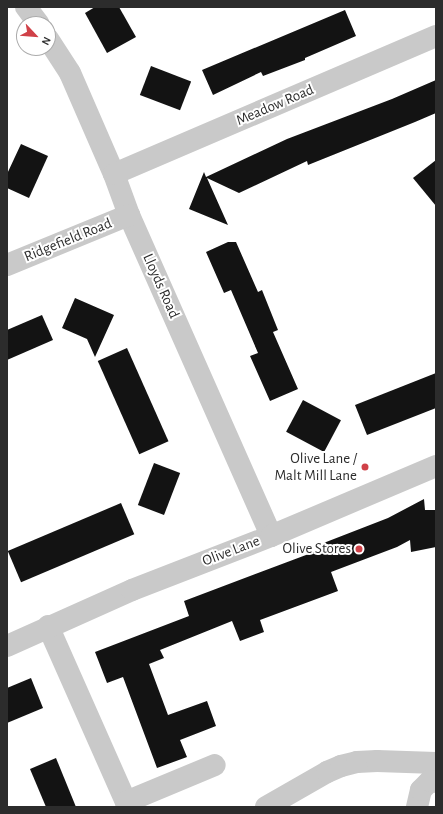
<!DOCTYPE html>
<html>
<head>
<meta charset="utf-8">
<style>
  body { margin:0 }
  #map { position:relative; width:443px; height:814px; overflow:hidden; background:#fff; font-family:"Alegreya Sans",sans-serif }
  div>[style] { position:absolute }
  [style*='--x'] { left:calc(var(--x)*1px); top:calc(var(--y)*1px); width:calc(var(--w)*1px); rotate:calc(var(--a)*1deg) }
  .building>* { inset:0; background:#131313; transform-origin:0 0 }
  .minor>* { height:22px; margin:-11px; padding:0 11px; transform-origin:11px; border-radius:11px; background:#c9c9c9 }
  .dots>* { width:11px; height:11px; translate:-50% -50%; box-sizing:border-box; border:2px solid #fff; border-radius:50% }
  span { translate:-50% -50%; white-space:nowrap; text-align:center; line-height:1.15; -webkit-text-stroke:4px #fff; paint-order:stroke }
  .street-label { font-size:15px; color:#2c2c2c }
  .poi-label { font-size:15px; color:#2c2c2c }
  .right { translate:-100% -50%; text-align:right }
  .frame { position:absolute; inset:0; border:8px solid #2c2c2c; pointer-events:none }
  .north { position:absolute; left:16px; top:16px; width:40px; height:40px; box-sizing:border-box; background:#fff; border:1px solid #ababab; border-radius:50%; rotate:116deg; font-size:11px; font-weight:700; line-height:16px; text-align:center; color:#2c2c2c }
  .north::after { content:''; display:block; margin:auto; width:14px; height:18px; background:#d04148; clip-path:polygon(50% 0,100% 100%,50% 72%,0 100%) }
</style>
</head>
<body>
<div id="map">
  <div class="building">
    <i style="clip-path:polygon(95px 7px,119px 7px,136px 37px,107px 53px,85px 13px)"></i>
    <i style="clip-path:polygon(345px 10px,356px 36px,305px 58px,305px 60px,263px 76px,261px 72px,213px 95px,202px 70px)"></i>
    <i style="left:151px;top:66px;width:43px;height:31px;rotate:21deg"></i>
    <i style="clip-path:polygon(436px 80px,436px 113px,415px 122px,308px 165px,307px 161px,239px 193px,207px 178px,228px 225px,189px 209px,204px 172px,206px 177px,287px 139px,392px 99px)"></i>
    <i style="clip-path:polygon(21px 144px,48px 156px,29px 198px,7px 188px,7px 174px)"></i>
    <i style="clip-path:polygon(436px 160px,436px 206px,413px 178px)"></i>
    <i style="clip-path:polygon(228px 242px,236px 242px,258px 292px,262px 290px,278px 330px,273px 332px,298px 389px,270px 401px,250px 356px,258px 353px,231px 290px,224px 293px,206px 252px)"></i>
    <i style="clip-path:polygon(75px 298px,114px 315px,95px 357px,87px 339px,62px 328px)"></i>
    <i style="clip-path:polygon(42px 315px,53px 340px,7px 360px,7px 330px)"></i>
    <i style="left:127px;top:348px;width:102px;height:32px;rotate:66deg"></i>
    <i style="clip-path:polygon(436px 373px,436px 408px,367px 435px,355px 405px)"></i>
    <i style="left:303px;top:400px;width:43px;height:36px;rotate:28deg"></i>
    <i style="left:154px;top:463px;width:28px;height:45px;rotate:21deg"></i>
    <i style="clip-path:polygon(424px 499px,425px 510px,436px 510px,436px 547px,411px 552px,410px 540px,397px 547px,331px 572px,338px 591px,260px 620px,264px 632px,240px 641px,232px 621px,160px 650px,164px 658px,149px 664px,168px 715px,207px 701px,216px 726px,180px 740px,187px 757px,157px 768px,123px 677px,107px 683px,95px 652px,189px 616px,184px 601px,322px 549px,321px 544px,388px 518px)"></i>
    <i style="left:121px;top:503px;width:34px;height:123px;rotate:67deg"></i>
    <i style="clip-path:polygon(31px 678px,43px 708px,7px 723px,7px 688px)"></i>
    <i style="clip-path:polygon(56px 758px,76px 807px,46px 807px,30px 769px)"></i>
  </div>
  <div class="minor">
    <i style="--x:26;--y:7;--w:21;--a:53"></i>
    <i style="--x:48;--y:39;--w:40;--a:57.1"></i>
    <i style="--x:70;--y:73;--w:110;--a:66.5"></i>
    <i style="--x:114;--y:174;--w:44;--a:69.9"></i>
    <i style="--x:129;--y:215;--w:351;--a:66.1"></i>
    <i style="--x:114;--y:174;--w:350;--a:-23.2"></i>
    <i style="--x:7;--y:265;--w:132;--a:-22.3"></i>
    <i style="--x:48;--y:626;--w:193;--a:66.1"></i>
    <i style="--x:126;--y:802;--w:96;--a:-22.6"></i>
    <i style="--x:7;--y:646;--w:137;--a:-24.1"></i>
    <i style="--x:132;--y:590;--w:149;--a:-21.2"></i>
    <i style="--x:271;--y:536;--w:179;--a:-23"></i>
    <i style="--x:266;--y:807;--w:70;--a:-29.8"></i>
    <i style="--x:327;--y:772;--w:15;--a:-23"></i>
    <i style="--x:341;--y:766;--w:16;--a:-14"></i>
    <i style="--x:357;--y:762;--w:20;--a:-3"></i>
    <i style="--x:377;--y:761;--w:59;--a:1.9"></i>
    <i style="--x:417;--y:807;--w:17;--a:-77"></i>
    <i style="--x:421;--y:790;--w:13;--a:-45"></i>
    <i style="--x:430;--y:781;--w:6;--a:9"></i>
  </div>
  <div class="dots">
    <i style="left:365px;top:467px;background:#d04148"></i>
    <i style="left:359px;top:549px;background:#d04148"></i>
  </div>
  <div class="street-label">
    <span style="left:275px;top:105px;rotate:-23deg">Meadow Road</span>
    <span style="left:68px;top:240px;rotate:-22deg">Ridgefield Road</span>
    <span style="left:161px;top:286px;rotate:66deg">Lloyds Road</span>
    <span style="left:231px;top:551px;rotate:-21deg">Olive Lane</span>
  </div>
  <div class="poi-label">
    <span class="right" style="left:357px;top:467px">Olive Lane /<br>Malt Mill Lane</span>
    <span class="right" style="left:351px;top:549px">Olive Stores</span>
  </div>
  <div class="frame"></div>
  <div class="north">N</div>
</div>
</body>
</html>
